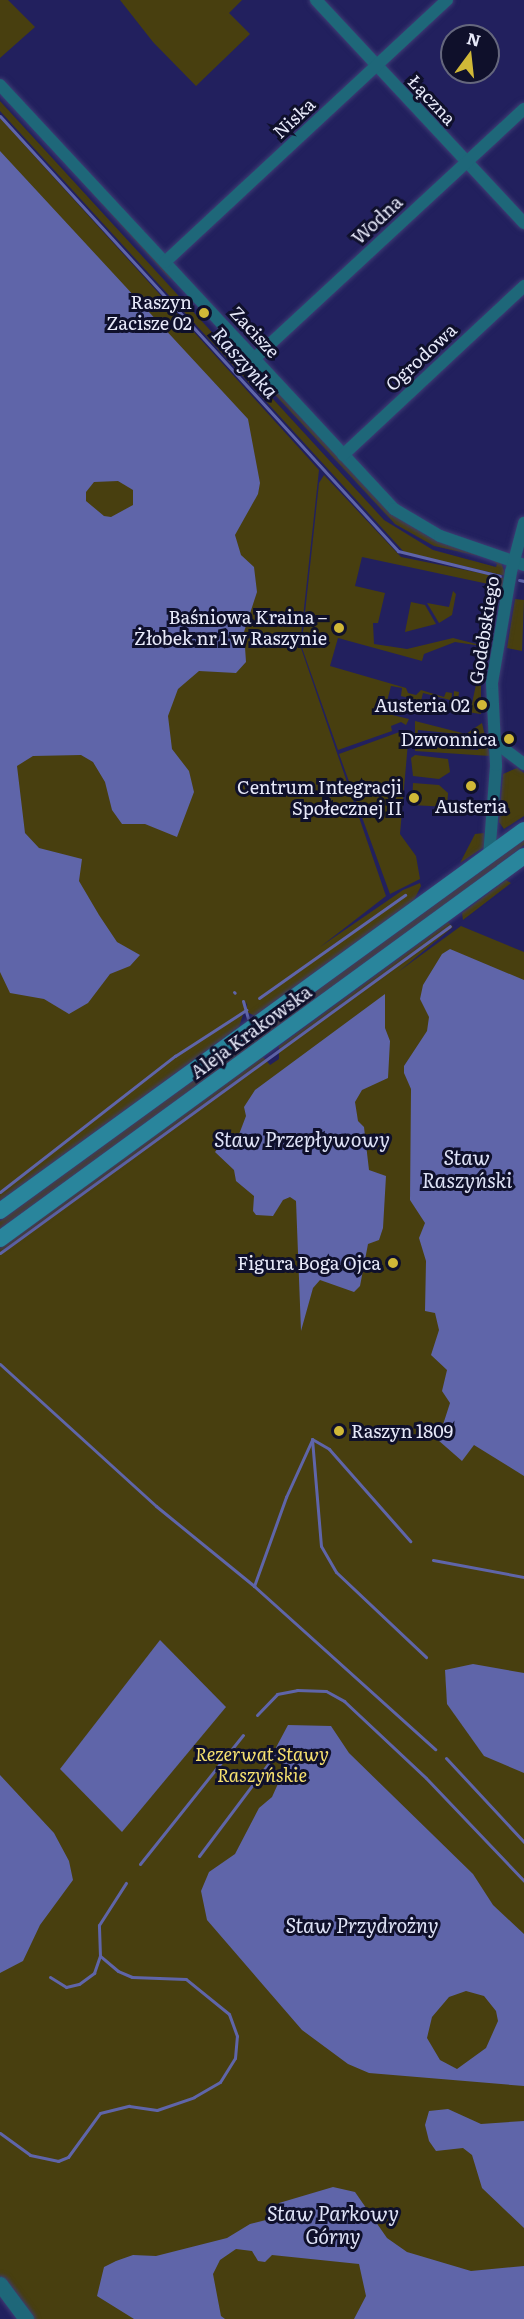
<!DOCTYPE html>
<html>
<head>
<meta charset="utf-8">
<style>
  body { margin:0 }
  #map { position:relative; width:524px; height:2319px; overflow:hidden; background:#22205e; font-family:Literata,serif }
  div>[style] { position:absolute }
  [style*='--x'] { left:calc(var(--x)*1px); top:calc(var(--y)*1px); width:calc(var(--w)*1px); rotate:calc(var(--a)*1deg) }
  .green>* { inset:0; background:#483f0f }
  .water>* { inset:0; background:#5f65a9 }
  .stream>* { height:3px; margin:-1.5px; padding:0 1.5px; transform-origin:1.5px; border-radius:1.5px; background:#5f65a9 }
  .roads { filter:drop-shadow(0 0 2px #3e3c74) drop-shadow(0 0 2px #3e3c74) }
  .minor>* { height:12px; margin:-6px; padding:0 6px; transform-origin:6px; border-radius:6px; background:#1e6779 }
  .tertiary>* { height:15px; margin:-7.5px; padding:0 7.5px; transform-origin:7.5px; border-radius:7.5px; background:#1e6779 }
  .secondary>* { height:16px; margin:-8px; padding:0 8px; transform-origin:8px; border-radius:8px; background:#29859c }
  .dots>* { width:16px; height:16px; translate:-50% -50%; box-sizing:border-box; border:3px solid #0f102b; border-radius:50% }
  span { translate:-50% -50%; white-space:nowrap; text-align:center; line-height:1.15; -webkit-text-stroke:6px #0f102b; paint-order:stroke }
  .street-label { font-size:18px; color:#e7e9f9 }
  .poi-label { font-size:18px; color:#e7e9f9 }
  .right { translate:-100% -50%; text-align:right }
  .left { translate:0 -50%; text-align:left }
  .park-label { font-size:18px; color:#f7e16f; font-style:italic }
  .water-label { font-size:20px; color:#dfe3f7; font-style:italic }
  .north { position:absolute; left:440px; top:24px; width:60px; height:60px; box-sizing:border-box; background:#0f102b; border:2px solid #65677d; border-radius:50%; rotate:15deg; font-size:16px; font-weight:700; line-height:24px; text-align:center; color:#e7e9f9 }
  .north::after { content:''; display:block; margin:auto; width:21px; height:27px; background:#d0b837; clip-path:polygon(50% 0,100% 100%,50% 72%,0 100%) }
</style>
</head>
<body>
<div id="map">
  <div class="green">
    <i style="clip-path:polygon(0 0,8px 0,35px 27px,0 58px)"></i>
    <i style="clip-path:polygon(120px 0,242px 0,229px 13px,250px 34px,196px 86px,153px 42px)"></i>
    <i style="clip-path:polygon(0 92px,172px 277px,170px 279px)"></i>
    <i style="clip-path:polygon(0 101px,384px 520px,433px 550px,496px 567px,497px 564px,488px 557px,501px 562px,506px 576px,404px 552px,0 111px)"></i>
    <i style="clip-path:polygon(0 118px,319px 470px,300px 645px,386px 896px,320px 947px,403px 890px,420px 883px,421px 886px,414px 900px,255px 1016px,247px 1012px,247px 1002px,239px 1027px,0 1201px)"></i>
    <i style="clip-path:polygon(226px 334px,393px 514px,429px 537px,483px 557px,434px 546px,395px 524px,241px 358px)"></i>
    <i style="clip-path:polygon(324px 475px,401px 557px,505px 578px,502px 592px,492px 593px,493px 585px,362px 557px,355px 586px,385px 593px,378px 623px,373px 623px,374px 644px,407px 649px,453px 638px,488px 647px,455px 642px,424px 654px,422px 661px,338px 638px,330px 666px,406px 688px,408px 693px,416px 695px,421px 690px,444px 697px,446px 692px,452px 693px,451px 708px,450px 700px,423px 693px,421px 701px,401px 696px,402px 688px,391px 686px,384px 713px,409px 719px,406px 725px,401px 722px,391px 726px,392px 731px,338px 750px,301px 645px,305px 618px,310px 617px,305px 613px,319px 483px)"></i>
    <i style="clip-path:polygon(453px 591px,456px 594px,452px 615px,439px 623px,427px 603px,449px 607px)"></i>
    <i style="clip-path:polygon(515px 599px,524px 600px,522px 651px,507px 648px)"></i>
    <i style="clip-path:polygon(411px 602px,425px 605px,436px 624px,405px 632px)"></i>
    <i style="clip-path:polygon(477px 680px,481px 681px,481px 714px,453px 710px,454px 691px,459px 692px,457px 706px,471px 708px)"></i>
    <i style="clip-path:polygon(evenodd,415px 721px,466px 734px,482px 723px,490px 756px,415px 751px,415px 721px,418px 730px,479px 736px,478px 750px,416px 746px,418px 730px)"></i>
    <i style="clip-path:polygon(405px 730px,409px 731px,400px 834px,416px 856px,420px 879px,390px 894px,339px 754px)"></i>
    <i style="clip-path:polygon(415px 755px,448px 759px,450px 772px,439px 779px,413px 776px,411px 758px)"></i>
    <i style="clip-path:polygon(517px 768px,524px 773px,524px 816px,504px 829px,499px 822px,503px 774px)"></i>
    <i style="clip-path:polygon(413px 783px,439px 785px,448px 793px,447px 807px,412px 805px)"></i>
    <i style="clip-path:polygon(484px 833px,484px 847px,460px 863px,475px 834px)"></i>
    <i style="clip-path:polygon(524px 840px,524px 845px,470px 886px,0 1229px,0 1221px)"></i>
    <i style="clip-path:polygon(506px 880px,511px 883px,463px 920px,462px 913px)"></i>
    <i style="clip-path:polygon(448px 922px,453px 927px,398px 972px,461px 926px,524px 952px,524px 2319px,32px 2319px,0 2276px,0 1248px,263px 1057px,270px 1065px,279px 1059px,279px 1046px)"></i>
  </div>
  <div class="water">
    <i style="clip-path:polygon(evenodd,0 151px,248px 419px,260px 483px,258px 494px,235px 535px,241px 555px,254px 567px,257px 592px,244px 632px,246px 662px,236px 673px,199px 671px,178px 689px,168px 716px,172px 749px,189px 771px,194px 792px,177px 837px,145px 824px,122px 824px,112px 810px,105px 782px,93px 762px,81px 755px,33px 756px,17px 766px,25px 833px,39px 848px,82px 859px,79px 881px,99px 915px,117px 942px,140px 955px,130px 966px,110px 974px,88px 1003px,69px 1014px,44px 999px,10px 993px,0 972px,0 151px,118px 481px,133px 490px,133px 505px,111px 517px,104px 516px,86px 501px,86px 492px,94px 482px,118px 481px)"></i>
    <i style="clip-path:polygon(450px 949px,524px 980px,524px 1476px,474px 1445px,462px 1461px,438px 1440px,450px 1403px,442px 1391px,447px 1370px,431px 1355px,439px 1330px,435px 1313px,425px 1311px,426px 1261px,419px 1238px,425px 1223px,410px 1200px,411px 1089px,404px 1073px,404px 1066px,427px 1031px,429px 1017px,420px 999px,423px 985px,442px 954px)"></i>
    <i style="clip-path:polygon(385px 994px,385px 1028px,390px 1041px,388px 1078px,362px 1090px,355px 1102px,358px 1121px,364px 1127px,369px 1170px,386px 1176px,383px 1228px,379px 1240px,368px 1244px,360px 1286px,354px 1292px,320px 1280px,313px 1288px,301px 1331px,296px 1201px,290px 1197px,283px 1200px,273px 1216px,256px 1215px,253px 1211px,254px 1196px,236px 1181px,234px 1170px,215px 1152px,225px 1138px,238px 1137px,246px 1116px,244px 1107px,255px 1090px)"></i>
    <i style="clip-path:polygon(160px 1640px,226px 1707px,122px 1832px,60px 1769px)"></i>
    <i style="clip-path:polygon(473px 1664px,524px 1673px,524px 1773px,484px 1756px,447px 1704px,445px 1670px)"></i>
    <i style="clip-path:polygon(evenodd,288px 1725px,331px 1726px,349px 1753px,473px 1874px,493px 1905px,524px 1934px,524px 2086px,369px 2073px,348px 2064px,302px 2030px,207px 1920px,201px 1891px,209px 1872px,235px 1854px,259px 1808px,272px 1797px,286px 1766px,272px 1755px,288px 1725px,466px 1991px,484px 1996px,496px 2011px,498px 2021px,486px 2048px,457px 2069px,440px 2060px,427px 2038px,432px 2017px,449px 1997px,466px 1991px)"></i>
    <i style="clip-path:polygon(0 1775px,54px 1833px,69px 1861px,73px 1880px,40px 1925px,23px 1961px,0 1973px)"></i>
    <i style="clip-path:polygon(448px 2109px,481px 2124px,524px 2121px,524px 2228px,482px 2188px,472px 2155px,463px 2148px,436px 2151px,429px 2141px,425px 2125px,429px 2111px)"></i>
    <i style="clip-path:polygon(333px 2187px,355px 2192px,387px 2238px,407px 2252px,471px 2271px,524px 2266px,524px 2319px,354px 2319px,366px 2296px,359px 2264px,272px 2255px,265px 2262px,258px 2261px,252px 2251px,236px 2249px,220px 2260px,213px 2274px,221px 2316px,225px 2319px,134px 2319px,97px 2296px,104px 2267px,116px 2261px,133px 2255px,156px 2256px,227px 2238px,250px 2224px,270px 2219px,279px 2203px)"></i>
  </div>
  <div class="stream">
    <i style="--x:0;--y:116;--w:590;--a:47.54"></i>
    <i style="--x:398;--y:551;--w:105;--a:13.8"></i>
    <i style="--x:519;--y:580;--w:5;--a:11"></i>
    <i style="--x:234;--y:992;--w:1;--a:45"></i>
    <i style="--x:259;--y:998;--w:179;--a:-35.2"></i>
    <i style="--x:243;--y:1001;--w:18;--a:74"></i>
    <i style="--x:0;--y:1192;--w:222;--a:-37.9"></i>
    <i style="--x:175;--y:1056;--w:85;--a:-32.9"></i>
    <i style="--x:0;--y:1253;--w:556;--a:-36"></i>
    <i style="--x:0;--y:1364;--w:211;--a:42.3"></i>
    <i style="--x:156;--y:1506;--w:127;--a:39.2"></i>
    <i style="--x:254;--y:1586;--w:244;--a:42"></i>
    <i style="--x:312;--y:1439;--w:107;--a:85.2"></i>
    <i style="--x:321;--y:1546;--w:30;--a:60"></i>
    <i style="--x:336;--y:1572;--w:124;--a:43.4"></i>
    <i style="--x:312;--y:1439;--w:20;--a:30"></i>
    <i style="--x:329;--y:1449;--w:123;--a:48.6"></i>
    <i style="--x:433;--y:1560;--w:93;--a:10.6"></i>
    <i style="--x:254;--y:1586;--w:95;--a:-70.2"></i>
    <i style="--x:286;--y:1497;--w:63;--a:-65.5"></i>
    <i style="--x:257;--y:1715;--w:29;--a:-46"></i>
    <i style="--x:277;--y:1694;--w:20;--a:-11"></i>
    <i style="--x:297;--y:1690;--w:29;--a:2"></i>
    <i style="--x:326;--y:1691;--w:21;--a:29"></i>
    <i style="--x:344;--y:1701;--w:112;--a:43.2"></i>
    <i style="--x:426;--y:1778;--w:142;--a:46.4"></i>
    <i style="--x:446;--y:1758;--w:115;--a:47.1"></i>
    <i style="--x:199;--y:1856;--w:125;--a:-53.1"></i>
    <i style="--x:140;--y:1864;--w:165;--a:-51.4"></i>
    <i style="--x:50;--y:1977;--w:19;--a:32"></i>
    <i style="--x:66;--y:1987;--w:13;--a:-13"></i>
    <i style="--x:79;--y:1984;--w:19;--a:-36"></i>
    <i style="--x:94;--y:1973;--w:18;--a:-71"></i>
    <i style="--x:100;--y:1956;--w:31;--a:-92"></i>
    <i style="--x:99;--y:1925;--w:50;--a:-57.3"></i>
    <i style="--x:0;--y:2133;--w:37;--a:36"></i>
    <i style="--x:30;--y:2155;--w:29;--a:12"></i>
    <i style="--x:58;--y:2161;--w:11;--a:-22"></i>
    <i style="--x:68;--y:2157;--w:54;--a:-54"></i>
    <i style="--x:100;--y:2113;--w:30;--a:-14"></i>
    <i style="--x:129;--y:2106;--w:28;--a:8"></i>
    <i style="--x:157;--y:2110;--w:39;--a:-19"></i>
    <i style="--x:194;--y:2097;--w:30;--a:-30"></i>
    <i style="--x:220;--y:2082;--w:28;--a:-58"></i>
    <i style="--x:235;--y:2058;--w:22;--a:-85"></i>
    <i style="--x:237;--y:2036;--w:23;--a:-110"></i>
    <i style="--x:229;--y:2014;--w:55;--a:-140.9"></i>
    <i style="--x:186;--y:1979;--w:54;--a:-177.9"></i>
    <i style="--x:132;--y:1977;--w:15;--a:-157"></i>
    <i style="--x:118;--y:1971;--w:23;--a:-140"></i>
  </div>
  <div class="roads">
    <div class="minor">
      <i style="--x:316;--y:0;--w:305;--a:47"></i>
      <i style="--x:0;--y:85;--w:579;--a:47.1"></i>
      <i style="--x:394;--y:509;--w:53;--a:30.4"></i>
      <i style="--x:440;--y:536;--w:89;--a:19"></i>
      <i style="--x:165;--y:262;--w:385;--a:-42.9"></i>
      <i style="--x:255;--y:358;--w:367;--a:-42.8"></i>
      <i style="--x:343;--y:455;--w:248;--a:-43"></i>
      <i style="--x:496;--y:743;--w:35;--a:37"></i>
      <i style="--x:489;--y:857;--w:92;--a:-85.6"></i>
      <i style="--x:496;--y:765;--w:82;--a:-92.8"></i>
      <i style="--x:492;--y:683;--w:113;--a:-80.3"></i>
      <i style="--x:511;--y:572;--w:51;--a:-75.1"></i>
    </div>
    <div class="tertiary">
      <i style="--x:0;--y:2284;--w:44;--a:53.4"></i>
    </div>
    <div class="secondary">
      <i style="--x:0;--y:1211;--w:648;--a:-36.02"></i>
      <i style="--x:0;--y:1239;--w:649;--a:-36.16"></i>
    </div>
  </div>
  <div class="dots">
    <i style="left:204px;top:313px;background:#d0b837"></i>
    <i style="left:339px;top:628px;background:#d0b837"></i>
    <i style="left:482px;top:705px;background:#d0b837"></i>
    <i style="left:509px;top:739px;background:#d0b837"></i>
    <i style="left:471px;top:786px;background:#d0b837"></i>
    <i style="left:414px;top:798px;background:#d0b837"></i>
    <i style="left:393px;top:1263px;background:#d0b837"></i>
    <i style="left:339px;top:1431px;background:#d0b837"></i>
  </div>
  <div class="street-label">
    <span style="left:432px;top:100px;rotate:47deg">Łączna</span>
    <span style="left:294px;top:118px;rotate:-43deg">Niska</span>
    <span style="left:377px;top:220px;rotate:-43deg">Wodna</span>
    <span style="left:255px;top:332px;rotate:47deg">Zacisze</span>
    <span style="left:421px;top:357px;rotate:-43deg">Ogrodowa</span>
    <span style="left:484px;top:630px;rotate:-81deg">Godebskiego</span>
    <span style="left:251px;top:1032px;rotate:-36deg">Aleja Krakowska</span>
  </div>
  <div class="poi-label">
    <span class="right" style="left:192px;top:313px">Raszyn<br>Zacisze 02</span>
    <span class="right" style="left:327px;top:628px">Baśniowa Kraina –<br>Żłobek nr 1 w Raszynie</span>
    <span class="right" style="left:470px;top:705px">Austeria 02</span>
    <span class="right" style="left:497px;top:739px">Dzwonnica</span>
    <span class="right" style="left:402px;top:798px">Centrum Integracji<br>Społecznej II</span>
    <span style="left:471px;top:806px">Austeria</span>
    <span class="right" style="left:381px;top:1263px">Figura Boga Ojca</span>
    <span class="left" style="left:351px;top:1431px">Raszyn 1809</span>
  </div>
  <div class="park-label">
    <span style="left:262px;top:1765px">Rezerwat Stawy<br>Raszyńskie</span>
  </div>
  <div class="water-label">
    <span style="left:246px;top:362px;rotate:48deg">Raszynka</span>
    <span style="left:302px;top:1138px">Staw Przepływowy</span>
    <span style="left:467px;top:1168px">Staw<br>Raszyński</span>
    <span style="left:362px;top:1924px">Staw Przydrożny</span>
    <span style="left:333px;top:2224px">Staw Parkowy<br>Górny</span>
  </div>
  <div class="north">N</div>
</div>
</body>
</html>
